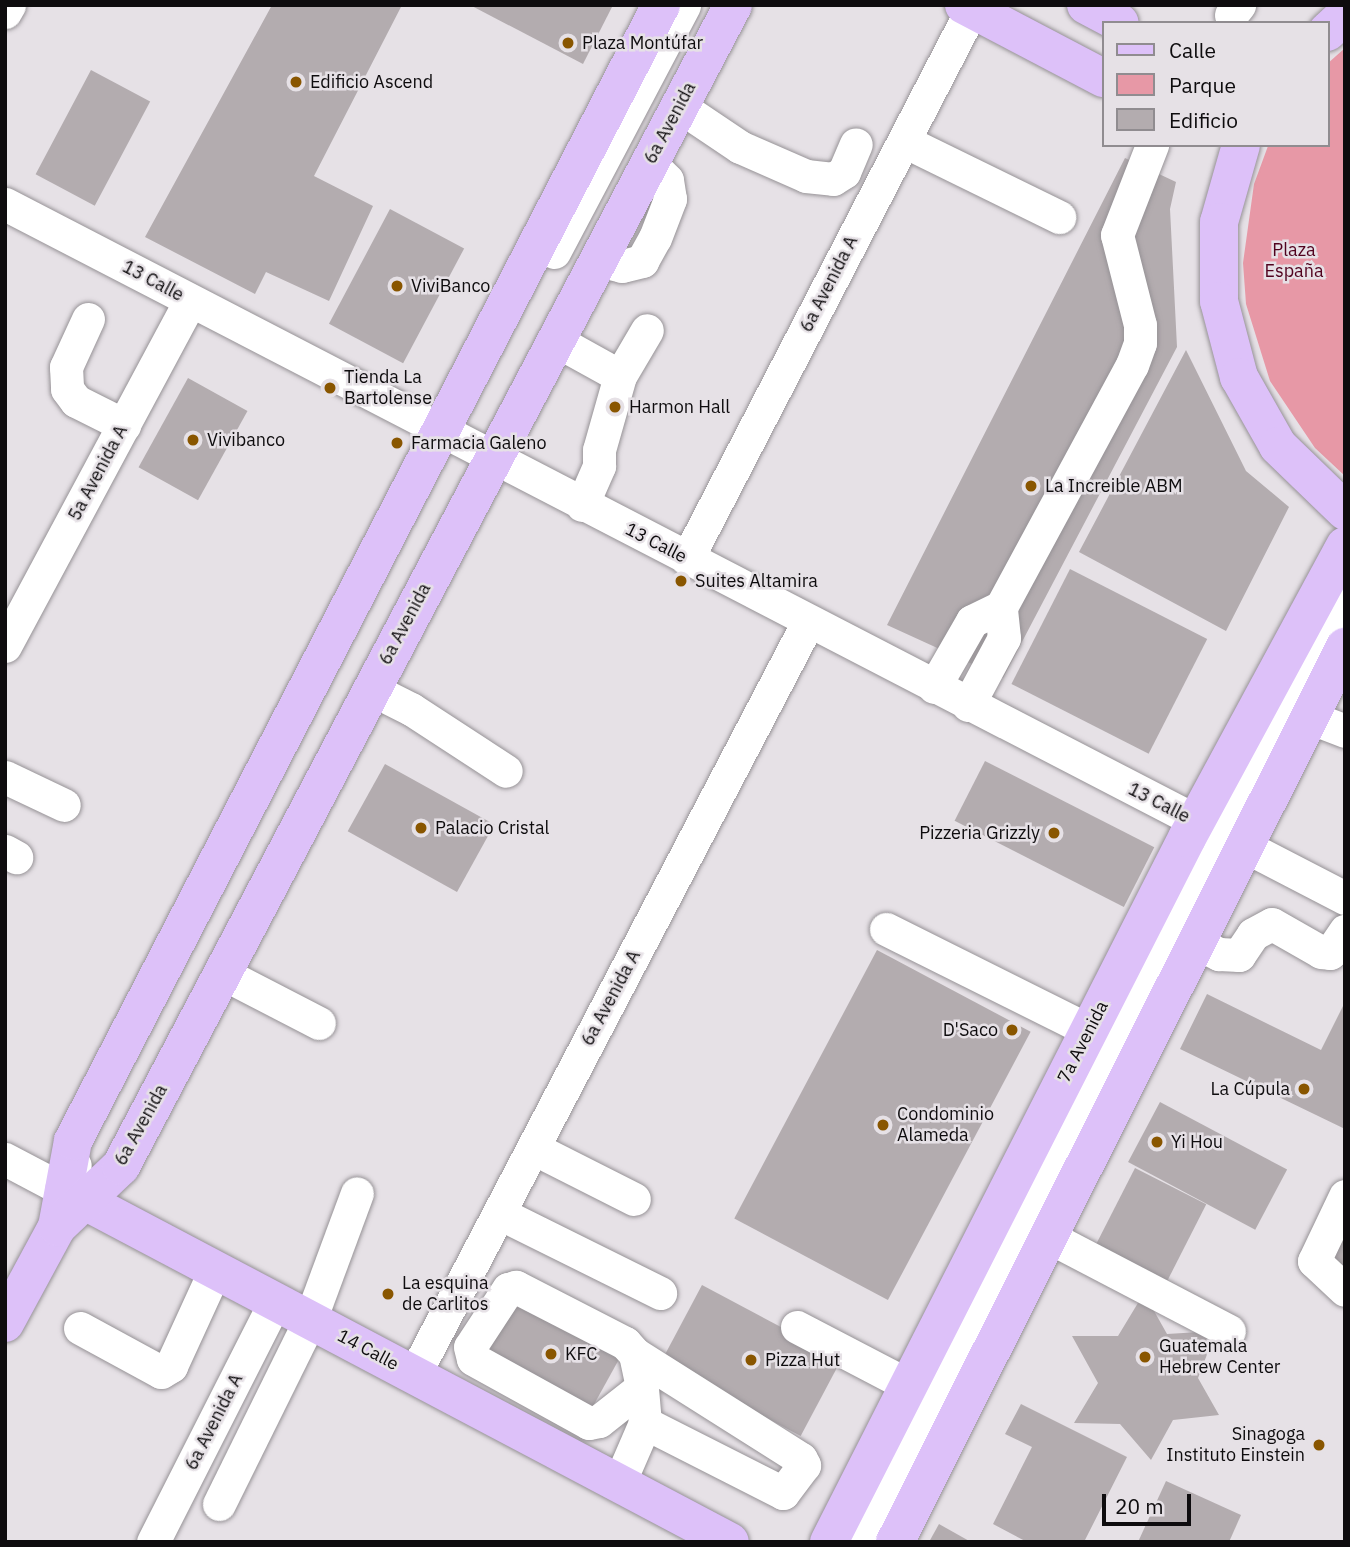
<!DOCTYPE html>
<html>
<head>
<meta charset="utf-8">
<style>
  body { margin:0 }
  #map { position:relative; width:1350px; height:1547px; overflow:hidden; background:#e6e1e6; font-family:"IBM Plex Sans",sans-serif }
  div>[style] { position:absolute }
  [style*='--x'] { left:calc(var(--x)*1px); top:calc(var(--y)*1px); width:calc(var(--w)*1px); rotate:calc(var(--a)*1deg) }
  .green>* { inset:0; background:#e798a6 }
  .building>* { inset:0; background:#b3acaf; transform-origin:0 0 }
  .roads { filter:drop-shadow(0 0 2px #969296) drop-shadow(0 0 2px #969296) }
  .minor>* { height:33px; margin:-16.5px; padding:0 16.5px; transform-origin:16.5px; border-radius:16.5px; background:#fff }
  .major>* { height:38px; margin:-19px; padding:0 19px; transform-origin:19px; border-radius:19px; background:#ddc1f9 }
  .dots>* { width:19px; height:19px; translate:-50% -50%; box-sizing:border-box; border:4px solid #e6e1e6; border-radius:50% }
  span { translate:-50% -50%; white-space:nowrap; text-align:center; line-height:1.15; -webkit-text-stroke:5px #e6e1e6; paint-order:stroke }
  .poi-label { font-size:18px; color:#0e0c0e }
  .left { translate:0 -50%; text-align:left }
  .right { translate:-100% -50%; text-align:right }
  .street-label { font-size:18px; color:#0e0c0e }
  .park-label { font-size:18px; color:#51021e }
  .frame { position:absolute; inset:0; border:7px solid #0e0c0e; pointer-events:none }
  .legend { position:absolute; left:1102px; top:21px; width:228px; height:126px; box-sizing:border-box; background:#e6e1e6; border:2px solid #908c90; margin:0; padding:9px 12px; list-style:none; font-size:21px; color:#0e0c0e }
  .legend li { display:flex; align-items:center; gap:14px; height:35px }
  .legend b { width:35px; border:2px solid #908c90 }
  .scale { position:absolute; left:1102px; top:1494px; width:89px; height:32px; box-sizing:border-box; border:4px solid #0e0c0e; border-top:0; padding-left:9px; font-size:21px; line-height:24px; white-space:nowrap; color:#0e0c0e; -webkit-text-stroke:5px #e6e1e6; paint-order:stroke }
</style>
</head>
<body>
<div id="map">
  <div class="green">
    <i style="clip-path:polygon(1345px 48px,1345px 476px,1315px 448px,1270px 381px,1246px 304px,1243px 263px,1254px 184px,1268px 146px,1327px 145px,1327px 64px)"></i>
  </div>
  <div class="building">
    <i style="clip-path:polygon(272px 5px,402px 5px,314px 176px,373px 206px,329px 301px,266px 272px,255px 294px,145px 237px)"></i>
    <i style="clip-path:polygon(470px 5px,613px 5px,583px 64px)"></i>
    <i style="left:91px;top:70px;width:67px;height:118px;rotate:28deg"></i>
    <i style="clip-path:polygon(1125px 158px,1176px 182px,1170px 209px,1177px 347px,1003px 678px,887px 625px)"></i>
    <i style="left:390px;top:209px;width:84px;height:130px;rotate:28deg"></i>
    <i style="clip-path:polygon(1186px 350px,1246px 471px,1289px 507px,1226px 631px,1079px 552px)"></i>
    <i style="left:188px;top:378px;width:68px;height:102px;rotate:29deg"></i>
    <i style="left:1070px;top:569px;width:154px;height:129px;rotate:27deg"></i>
    <i style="left:985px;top:761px;width:190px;height:67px;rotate:27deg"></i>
    <i style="left:385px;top:764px;width:125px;height:77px;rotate:29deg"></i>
    <i style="left:877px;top:950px;width:174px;height:304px;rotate:28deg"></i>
    <i style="clip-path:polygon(1207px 994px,1321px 1050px,1345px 1002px,1345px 1129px,1180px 1049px)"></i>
    <i style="left:1160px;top:1102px;width:144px;height:68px;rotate:28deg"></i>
    <i style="left:1135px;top:1168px;width:80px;height:93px;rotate:27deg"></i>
    <i style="clip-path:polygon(1345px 1216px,1345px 1277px,1328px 1267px,1343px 1239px,1335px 1234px)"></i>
    <i style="left:702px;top:1285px;width:158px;height:87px;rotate:28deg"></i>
    <i style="left:514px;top:1293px;width:124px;height:71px;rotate:29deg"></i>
    <i style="clip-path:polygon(1144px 1293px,1167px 1334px,1216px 1331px,1198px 1378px,1219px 1415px,1173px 1420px,1151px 1460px,1120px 1424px,1074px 1423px,1098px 1383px,1072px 1336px,1118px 1336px)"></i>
    <i style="clip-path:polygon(1021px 1404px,1127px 1457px,1084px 1542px,1027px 1542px,993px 1524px,1032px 1447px,1005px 1434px)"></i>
    <i style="clip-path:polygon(1166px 1481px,1241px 1515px,1229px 1542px,1138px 1542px)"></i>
    <i style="clip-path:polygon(939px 1524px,971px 1542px,929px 1542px)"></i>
  </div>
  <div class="roads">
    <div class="minor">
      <i style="--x:5;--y:12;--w:8;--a:-60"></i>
      <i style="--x:1231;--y:15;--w:13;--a:-51"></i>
      <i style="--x:679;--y:106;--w:73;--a:33.9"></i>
      <i style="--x:740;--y:147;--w:72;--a:23.7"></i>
      <i style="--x:806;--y:176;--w:27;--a:6"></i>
      <i style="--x:833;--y:179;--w:13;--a:-32"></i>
      <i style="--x:844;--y:172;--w:30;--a:-67"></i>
      <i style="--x:904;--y:141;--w:173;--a:26.1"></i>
      <i style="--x:5;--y:204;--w:1509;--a:27.38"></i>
      <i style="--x:554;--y:252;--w:279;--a:-62.2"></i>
      <i style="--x:597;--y:260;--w:26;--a:13"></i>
      <i style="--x:622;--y:266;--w:21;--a:-14"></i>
      <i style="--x:642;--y:261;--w:26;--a:-61"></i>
      <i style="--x:655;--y:238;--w:42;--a:-69"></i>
      <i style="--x:670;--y:199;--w:19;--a:-99"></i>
      <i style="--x:667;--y:180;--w:25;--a:-135"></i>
      <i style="--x:88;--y:319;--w:53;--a:114.6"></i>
      <i style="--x:66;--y:367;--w:22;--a:87"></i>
      <i style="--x:67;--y:389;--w:15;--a:53"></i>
      <i style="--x:76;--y:401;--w:54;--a:26.6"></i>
      <i style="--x:555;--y:340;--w:74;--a:29"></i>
      <i style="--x:582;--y:505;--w:43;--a:-66.4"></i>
      <i style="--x:599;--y:466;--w:16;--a:-90"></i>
      <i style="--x:599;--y:450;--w:77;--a:-74.2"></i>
      <i style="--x:620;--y:376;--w:53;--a:-59.6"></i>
      <i style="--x:687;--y:559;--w:619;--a:-62.61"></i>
      <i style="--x:5;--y:646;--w:391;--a:-61.8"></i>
      <i style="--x:934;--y:687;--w:76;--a:-60.1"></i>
      <i style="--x:972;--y:621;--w:32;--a:-26"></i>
      <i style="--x:371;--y:689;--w:45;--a:26.6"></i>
      <i style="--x:411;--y:709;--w:113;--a:33.1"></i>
      <i style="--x:968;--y:705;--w:76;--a:-61.8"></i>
      <i style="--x:1004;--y:638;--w:31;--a:-96"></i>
      <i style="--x:1001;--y:607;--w:275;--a:-61.6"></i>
      <i style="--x:1132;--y:365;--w:23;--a:-70"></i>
      <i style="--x:1140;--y:343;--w:18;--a:-90"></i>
      <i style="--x:1140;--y:325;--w:93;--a:-104.3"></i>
      <i style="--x:1117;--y:235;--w:97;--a:-68.7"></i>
      <i style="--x:1309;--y:717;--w:39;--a:21"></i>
      <i style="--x:5;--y:777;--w:65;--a:25.4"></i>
      <i style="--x:5;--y:851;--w:13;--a:29"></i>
      <i style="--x:886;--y:929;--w:227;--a:26.5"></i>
      <i style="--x:1195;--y:942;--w:27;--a:27"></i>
      <i style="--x:1219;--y:954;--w:20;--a:3"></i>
      <i style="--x:1239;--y:955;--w:25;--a:-56"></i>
      <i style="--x:1253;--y:934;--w:21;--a:-28"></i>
      <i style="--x:1272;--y:924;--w:56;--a:29.7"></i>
      <i style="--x:1321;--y:952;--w:9;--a:6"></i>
      <i style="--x:1330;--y:953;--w:27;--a:-56"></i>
      <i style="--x:222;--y:973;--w:109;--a:27.3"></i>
      <i style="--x:533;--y:1148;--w:113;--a:26.8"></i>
      <i style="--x:5;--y:1159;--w:64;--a:27.8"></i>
      <i style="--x:62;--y:1189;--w:27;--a:-62"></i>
      <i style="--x:1345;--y:1196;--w:72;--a:115.5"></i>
      <i style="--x:1314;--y:1261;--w:42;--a:43.1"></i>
      <i style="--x:499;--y:1213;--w:180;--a:26.4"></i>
      <i style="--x:1049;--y:1237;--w:203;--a:27.6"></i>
      <i style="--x:797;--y:1327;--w:125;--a:27.6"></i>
      <i style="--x:80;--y:1328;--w:92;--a:28.5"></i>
      <i style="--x:161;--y:1372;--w:12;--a:-31"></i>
      <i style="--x:171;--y:1366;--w:106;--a:-65.4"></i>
      <i style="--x:635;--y:1354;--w:196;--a:32.3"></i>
      <i style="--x:801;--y:1459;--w:7;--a:63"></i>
      <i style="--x:804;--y:1465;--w:35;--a:127"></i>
      <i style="--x:783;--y:1493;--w:155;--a:-153.1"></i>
      <i style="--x:414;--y:1375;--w:850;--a:-62.38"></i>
      <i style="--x:619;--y:1483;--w:65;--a:-66.6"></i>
      <i style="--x:645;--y:1423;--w:36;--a:-95"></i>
      <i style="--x:642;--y:1387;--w:34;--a:-102"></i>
      <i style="--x:635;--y:1354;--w:15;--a:-132"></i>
      <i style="--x:625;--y:1343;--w:123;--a:-152.8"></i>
      <i style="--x:516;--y:1287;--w:8;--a:166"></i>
      <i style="--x:508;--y:1289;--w:69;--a:123.2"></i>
      <i style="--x:470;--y:1347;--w:12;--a:76"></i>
      <i style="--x:473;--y:1359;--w:132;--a:28.9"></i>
      <i style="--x:589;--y:1423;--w:10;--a:-11"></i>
      <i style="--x:599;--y:1421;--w:55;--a:-38.3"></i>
      <i style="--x:219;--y:1504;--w:205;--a:-63.7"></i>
      <i style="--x:310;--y:1320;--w:135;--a:-69.7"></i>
      <i style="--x:153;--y:1542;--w:269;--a:-63.1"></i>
      <i style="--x:863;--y:1542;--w:1055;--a:-62.83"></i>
    </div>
    <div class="major">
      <i style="--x:964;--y:5;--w:157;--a:27.7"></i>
      <i style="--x:1086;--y:5;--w:38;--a:28"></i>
      <i style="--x:1327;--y:32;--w:25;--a:-43"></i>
      <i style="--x:1241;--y:145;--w:80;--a:105.9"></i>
      <i style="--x:1219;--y:222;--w:79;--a:90"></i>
      <i style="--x:1219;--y:301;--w:79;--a:75.3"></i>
      <i style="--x:1239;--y:377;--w:79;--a:60.5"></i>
      <i style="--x:1278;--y:446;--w:93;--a:44.1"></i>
      <i style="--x:64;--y:1190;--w:753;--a:27.86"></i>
      <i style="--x:57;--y:1227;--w:87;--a:-79.5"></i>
      <i style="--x:73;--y:1141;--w:1279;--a:-62.63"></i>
      <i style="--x:5;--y:1323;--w:109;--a:-61.6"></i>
      <i style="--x:57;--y:1227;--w:88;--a:-43.6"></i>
      <i style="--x:121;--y:1166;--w:1312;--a:-62.2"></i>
      <i style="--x:829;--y:1542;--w:790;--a:-63.05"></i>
      <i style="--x:1187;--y:838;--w:332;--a:-61.6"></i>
      <i style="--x:895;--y:1542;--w:1002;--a:-63.31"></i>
    </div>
  </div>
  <div class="dots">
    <i style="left:568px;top:43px;background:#895600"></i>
    <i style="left:296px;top:82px;background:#895600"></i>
    <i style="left:397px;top:286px;background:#895600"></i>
    <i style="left:330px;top:388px;background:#895600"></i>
    <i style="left:615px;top:407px;background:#895600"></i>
    <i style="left:193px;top:440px;background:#895600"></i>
    <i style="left:397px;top:443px;background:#895600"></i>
    <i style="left:1031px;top:486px;background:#895600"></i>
    <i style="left:681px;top:581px;background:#895600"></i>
    <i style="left:421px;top:828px;background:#895600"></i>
    <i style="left:1054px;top:833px;background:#895600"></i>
    <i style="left:1012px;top:1030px;background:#895600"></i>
    <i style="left:1304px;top:1089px;background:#895600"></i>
    <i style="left:883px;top:1125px;background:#895600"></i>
    <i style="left:1157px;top:1142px;background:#895600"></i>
    <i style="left:388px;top:1294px;background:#895600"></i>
    <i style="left:551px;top:1354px;background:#895600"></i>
    <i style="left:1145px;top:1357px;background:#895600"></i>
    <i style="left:751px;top:1360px;background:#895600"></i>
    <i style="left:1319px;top:1445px;background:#895600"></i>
  </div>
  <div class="poi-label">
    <span class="left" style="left:582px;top:43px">Plaza Montúfar</span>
    <span class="left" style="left:310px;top:82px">Edificio Ascend</span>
    <span class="left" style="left:411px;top:286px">ViviBanco</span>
    <span class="left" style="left:344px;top:388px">Tienda La<br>Bartolense</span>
    <span class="left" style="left:629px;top:407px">Harmon Hall</span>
    <span class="left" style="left:207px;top:440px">Vivibanco</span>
    <span class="left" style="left:411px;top:443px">Farmacia Galeno</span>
    <span class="left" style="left:1045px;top:486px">La Increible ABM</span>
    <span class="left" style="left:695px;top:581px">Suites Altamira</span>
    <span class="left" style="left:435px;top:828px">Palacio Cristal</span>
    <span class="right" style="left:1040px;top:833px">Pizzeria Grizzly</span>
    <span class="right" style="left:998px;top:1030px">D'Saco</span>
    <span class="right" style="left:1290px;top:1089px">La Cúpula</span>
    <span class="left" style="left:897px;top:1125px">Condominio<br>Alameda</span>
    <span class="left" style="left:1171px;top:1142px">Yi Hou</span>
    <span class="left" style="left:402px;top:1294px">La esquina<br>de Carlitos</span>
    <span class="left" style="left:1159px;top:1357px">Guatemala<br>Hebrew Center</span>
    <span class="left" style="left:565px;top:1354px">KFC</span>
    <span class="left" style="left:765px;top:1360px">Pizza Hut</span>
    <span class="right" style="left:1305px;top:1445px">Sinagoga<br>Instituto Einstein</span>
  </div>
  <div class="street-label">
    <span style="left:670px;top:123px;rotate:-62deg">6a Avenida</span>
    <span style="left:153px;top:281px;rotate:28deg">13 Calle</span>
    <span style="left:829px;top:284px;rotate:-63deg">6a Avenida A</span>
    <span style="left:98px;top:473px;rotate:-62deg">5a Avenida A</span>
    <span style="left:656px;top:543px;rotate:27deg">13 Calle</span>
    <span style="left:405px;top:624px;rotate:-62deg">6a Avenida</span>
    <span style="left:1159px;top:803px;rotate:27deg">13 Calle</span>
    <span style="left:611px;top:998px;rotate:-62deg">6a Avenida A</span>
    <span style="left:1083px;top:1042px;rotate:-63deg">7a Avenida</span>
    <span style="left:141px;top:1125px;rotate:-61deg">6a Avenida</span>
    <span style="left:368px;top:1350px;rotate:28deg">14 Calle</span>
    <span style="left:214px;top:1422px;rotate:-63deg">6a Avenida A</span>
  </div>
  <div class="park-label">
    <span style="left:1294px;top:261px">Plaza<br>España</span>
  </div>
  <div class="frame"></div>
  <ul class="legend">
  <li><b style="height:9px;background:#ddc1f9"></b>Calle</li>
  <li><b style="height:19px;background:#e798a6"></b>Parque</li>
  <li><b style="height:19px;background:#b3acaf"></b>Edificio</li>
  </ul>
  <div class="scale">20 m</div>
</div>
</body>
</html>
